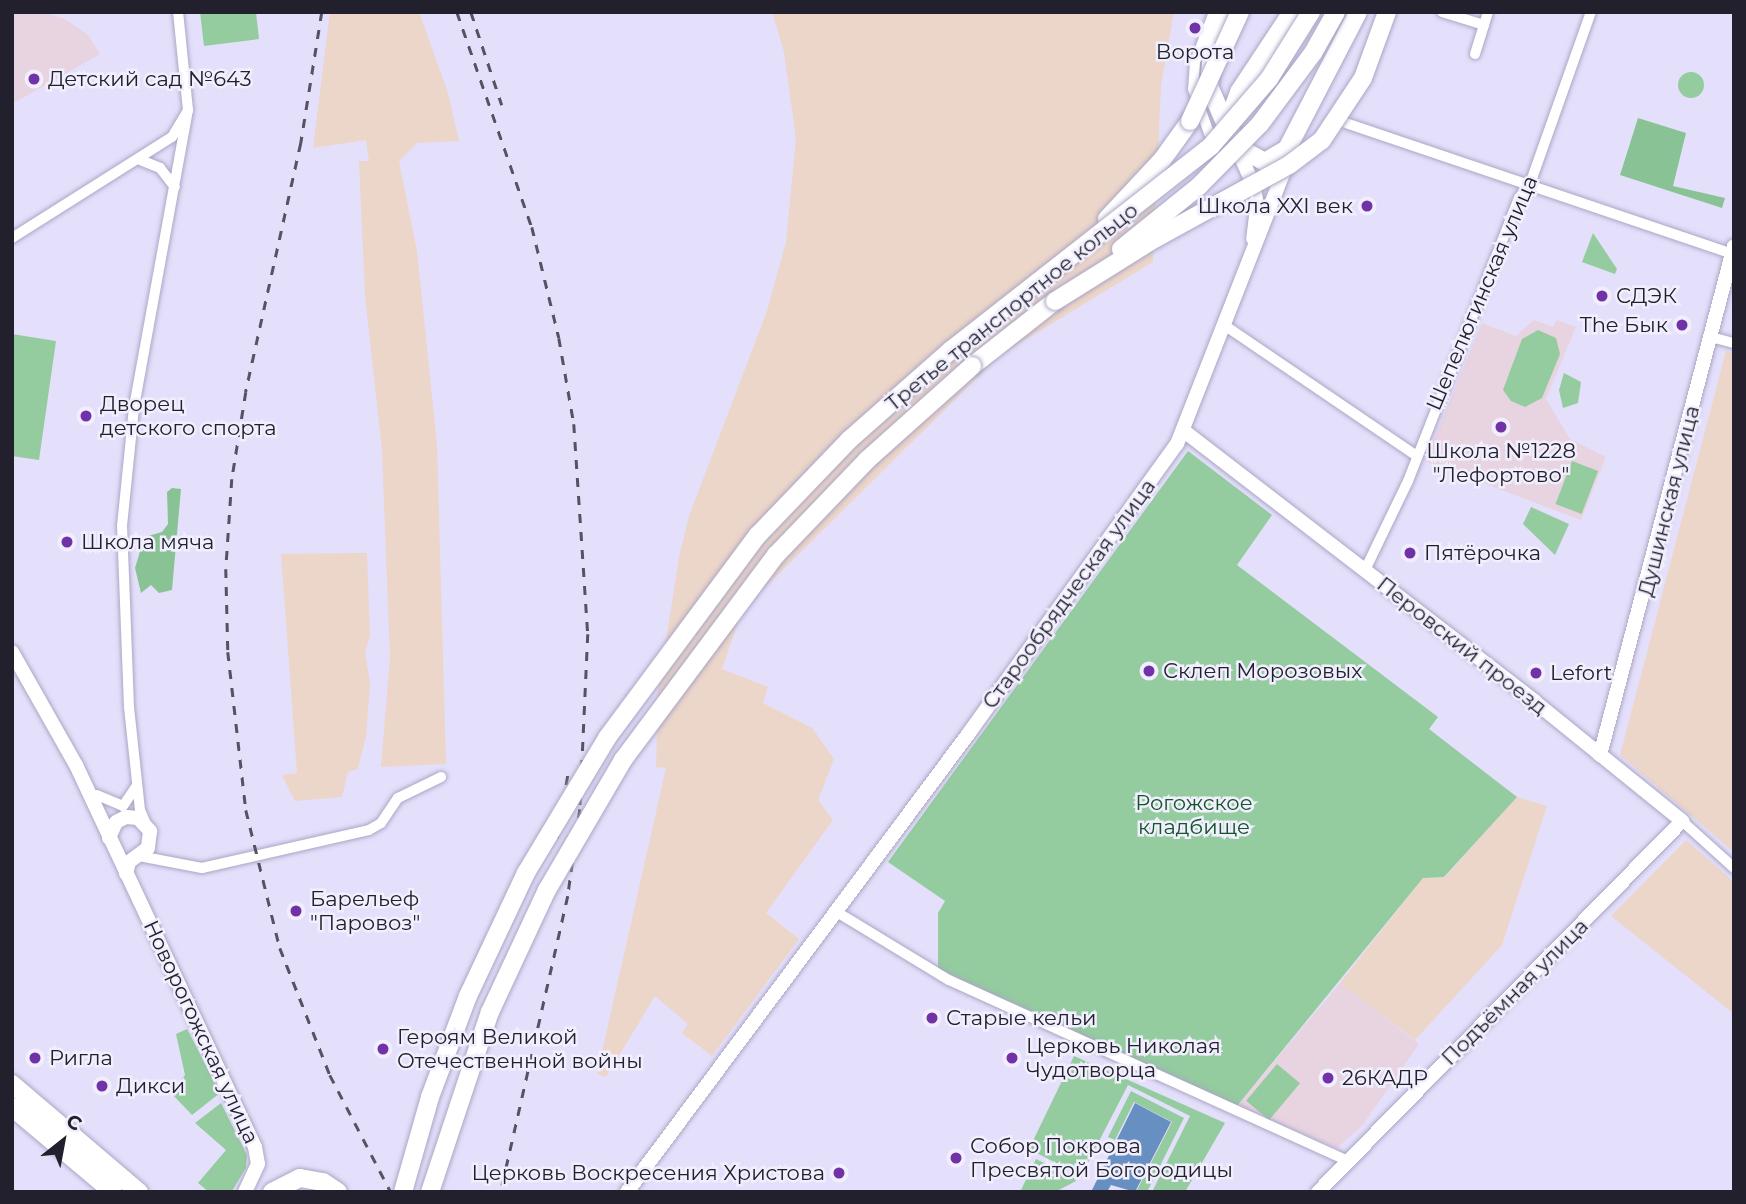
<!DOCTYPE html>
<html>
<head>
<meta charset="utf-8">
<style>
  body { margin:0 }
  #map { position:relative; width:1746px; height:1204px; overflow:hidden; background:#e4e0fb; font-family:Montserrat,sans-serif }
  div>[style] { position:absolute }
  [style*='--x'] { left:calc(var(--x)*1px); top:calc(var(--y)*1px); width:calc(var(--w)*1px); rotate:calc(var(--a)*1deg) }
  .industrial>* { inset:0; background:#ecd5c9 }
  .education>* { inset:0; background:#e8d3e1 }
  .green>* { inset:0; background:#94cb9f; transform-origin:0 0 }
  .round { border-radius:50% }
  .forest>* { inset:0; background:#89c395 }
  .water>* { inset:0; background:#688fc2 }
  .roads { filter:drop-shadow(0 0 2px #aaa6c5) drop-shadow(0 0 2px #aaa6c5) }
  .minor>* { height:10px; margin:-5px; padding:0 5px; transform-origin:5px; border-radius:5px; background:#fff }
  .tertiary>* { height:14px; margin:-7px; padding:0 7px; transform-origin:7px; border-radius:7px; background:#fff }
  .primary>* { height:18px; margin:-9px; padding:0 9px; transform-origin:9px; border-radius:9px; background:#fff }
  .rail>* { height:2.5px; margin-top:-1.25px; transform-origin:0; background:repeating-linear-gradient(90deg,#555262 0 9px,transparent 0 18px) }
  .bridges { filter:drop-shadow(0 0 2px #aaa6c5) drop-shadow(0 0 2px #aaa6c5) }
  .primary-bridge>* { height:18px; margin:-9px; padding:0 9px; transform-origin:9px; border-radius:9px; background:#fff }
  .dots>* { width:19px; height:19px; translate:-50% -50%; box-sizing:border-box; border:4px solid #f1effd; border-radius:50% }
  span { translate:-50% -50%; white-space:nowrap; text-align:center; line-height:1.15; -webkit-text-stroke:5px #f1effd; paint-order:stroke }
  .poi-label { font-size:21px; color:#22202c }
  .left { translate:0 -50%; text-align:left }
  .right { translate:-100% -50%; text-align:right }
  .street-label { font-size:21px; color:#22202c }
  .park-label { font-size:21px; color:#13542a }
  .frame { position:absolute; inset:0; border:14px solid #22202c; pointer-events:none }
  .north { position:absolute; left:28px; top:1106px; width:70px; height:70px; -webkit-text-stroke:5px #f1effd; paint-order:stroke; rotate:31deg; font-size:19px; font-weight:700; line-height:28px; text-align:center; color:#22202c }
  .north::after { content:''; display:block; margin:auto; width:24px; height:32px; background:#22202c; clip-path:polygon(50% 0,100% 100%,50% 72%,0 100%) }
</style>
</head>
<body>
<div id="map">
  <div class="industrial">
    <i style="clip-path:polygon(330px 12px,419px 12px,448px 93px,459px 141px,417px 143px,399px 161px,417px 251px,437px 445px,446px 764px,381px 767px,390px 657px,382px 451px,365px 295px,359px 161px,369px 161px,366px 140px,313px 148px)"></i>
    <i style="clip-path:polygon(772px 12px,1174px 12px,1161px 85px,1153px 262px,999px 356px,742px 610px,722px 669px,768px 687px,763px 703px,812px 728px,834px 759px,818px 800px,833px 820px,766px 913px,799px 939px,712px 1056px,682px 1033px,688px 1024px,655px 996px,606px 1077px,597px 1074px,666px 768px,656px 767px,658px 692px,679px 557px,689px 516px,767px 311px,786px 242px,796px 139px,784px 52px)"></i>
    <i style="clip-path:polygon(1726px 351px,1734px 353px,1734px 852px,1620px 755px)"></i>
    <i style="clip-path:polygon(367px 553px,370px 636px,365px 652px,370px 683px,366px 736px,358px 769px,348px 772px,342px 797px,295px 801px,282px 775px,297px 773px,281px 554px)"></i>
    <i style="clip-path:polygon(1517px 797px,1547px 806px,1502px 945px,1415px 1040px,1340px 983px,1423px 878px,1445px 877px)"></i>
    <i style="clip-path:polygon(1686px 840px,1734px 882px,1734px 1014px,1611px 916px)"></i>
  </div>
  <div class="education">
    <i style="clip-path:polygon(12px 12px,44px 12px,65px 19px,88px 35px,100px 54px,12px 104px)"></i>
    <i style="clip-path:polygon(1534px 320px,1553px 327px,1557px 320px,1576px 327px,1546px 399px,1570px 439px,1606px 457px,1581px 520px,1425px 461px,1482px 323px,1516px 336px)"></i>
    <i style="clip-path:polygon(1340px 983px,1419px 1044px,1362px 1126px,1337px 1148px,1237px 1106px)"></i>
  </div>
  <div class="green">
    <i style="clip-path:polygon(200px 12px,256px 12px,259px 39px,204px 46px)"></i>
    <i class="round" style="left:1678px;top:72px;width:26px;height:26px"></i>
    <i style="clip-path:polygon(1593px 233px,1617px 269px,1615px 274px,1582px 262px)"></i>
    <i style="clip-path:polygon(1538px 330px,1556px 338px,1560px 354px,1542px 398px,1525px 407px,1511px 401px,1503px 390px,1522px 339px)"></i>
    <i style="clip-path:polygon(12px 334px,56px 341px,39px 460px,12px 456px)"></i>
    <i style="clip-path:polygon(1564px 373px,1581px 382px,1578px 403px,1563px 408px,1559px 390px)"></i>
    <i style="clip-path:polygon(1188px 451px,1272px 515px,1237px 565px,1438px 717px,1429px 729px,1517px 797px,1444px 877px,1423px 878px,1237px 1106px,938px 969px,938px 913px,945px 901px,888px 862px)"></i>
    <i style="left:1572px;top:461px;width:28px;height:46px;rotate:21deg"></i>
    <i style="clip-path:polygon(1531px 507px,1569px 524px,1555px 555px,1523px 524px)"></i>
    <i style="clip-path:polygon(187px 1029px,220px 1093px,192px 1115px,171px 1093px,185px 1075px,176px 1034px)"></i>
    <i style="clip-path:polygon(1074px 1056px,1225px 1123px,1185px 1192px,1152px 1192px,1190px 1116px,1128px 1085px,1081px 1176px,1029px 1149px)"></i>
    <i style="left:1277px;top:1064px;width:30px;height:48px;rotate:40deg"></i>
    <i style="clip-path:polygon(1131px 1091px,1184px 1118px,1147px 1192px,1136px 1192px,1172px 1122px,1134px 1102px,1115px 1140px,1108px 1137px)"></i>
    <i style="clip-path:polygon(221px 1103px,247px 1155px,246px 1168px,232px 1191px,209px 1192px,198px 1183px,226px 1150px,195px 1123px)"></i>
    <i style="clip-path:polygon(1036px 1159px,1078px 1180px,1055px 1192px,1020px 1192px)"></i>
  </div>
  <div class="forest">
    <i style="clip-path:polygon(1638px 118px,1686px 133px,1673px 186px,1725px 198px,1722px 208px,1620px 175px)"></i>
    <i style="clip-path:polygon(172px 488px,181px 489px,172px 590px,159px 593px,151px 585px,141px 593px,135px 568px,141px 548px,148px 536px,162px 532px,168px 524px,167px 492px)"></i>
  </div>
  <div class="water">
    <i style="clip-path:polygon(1135px 1103px,1171px 1122px,1135px 1192px,1111px 1185px,1107px 1192px,1091px 1192px)"></i>
  </div>
  <div class="roads">
    <div class="minor">
      <i style="--x:1214;--y:12;--w:53;--a:110.8"></i>
      <i style="--x:1195;--y:62;--w:27;--a:94"></i>
      <i style="--x:1193;--y:89;--w:47;--a:70"></i>
      <i style="--x:1209;--y:133;--w:20;--a:33"></i>
      <i style="--x:1226;--y:144;--w:8;--a:-7"></i>
      <i style="--x:1442;--y:12;--w:44;--a:17.2"></i>
      <i style="--x:1475;--y:54;--w:44;--a:-72.8"></i>
      <i style="--x:1346;--y:123;--w:408;--a:18.7"></i>
      <i style="--x:138;--y:159;--w:24;--a:22"></i>
      <i style="--x:160;--y:168;--w:24;--a:52"></i>
      <i style="--x:12;--y:238;--w:189;--a:-32.3"></i>
      <i style="--x:172;--y:137;--w:31;--a:-59"></i>
      <i style="--x:188;--y:110;--w:99;--a:-95.8"></i>
      <i style="--x:1224;--y:325;--w:231;--a:34.2"></i>
      <i style="--x:1711;--y:337;--w:24;--a:15"></i>
      <i style="--x:1365;--y:570;--w:99;--a:-64.2"></i>
      <i style="--x:1408;--y:481;--w:304;--a:-68.6"></i>
      <i style="--x:1519;--y:198;--w:18;--a:-52"></i>
      <i style="--x:1530;--y:184;--w:182;--a:-70.5"></i>
      <i style="--x:97;--y:795;--w:28;--a:23"></i>
      <i style="--x:123;--y:806;--w:23;--a:-56"></i>
      <i style="--x:1682;--y:821;--w:70;--a:42.1"></i>
      <i style="--x:146;--y:824;--w:15;--a:-113"></i>
      <i style="--x:140;--y:810;--w:104;--a:-96.1"></i>
      <i style="--x:129;--y:707;--w:181;--a:-92.2"></i>
      <i style="--x:122;--y:526;--w:120;--a:-84.2"></i>
      <i style="--x:134;--y:407;--w:302;--a:-79.7"></i>
      <i style="--x:139;--y:856;--w:64;--a:10.8"></i>
      <i style="--x:202;--y:868;--w:171;--a:-12.8"></i>
      <i style="--x:369;--y:830;--w:14;--a:-30"></i>
      <i style="--x:381;--y:823;--w:30;--a:-56"></i>
      <i style="--x:398;--y:798;--w:48;--a:-26"></i>
      <i style="--x:837;--y:912;--w:131;--a:31.3"></i>
      <i style="--x:949;--y:980;--w:438;--a:24.4"></i>
    </div>
    <div class="tertiary">
      <i style="--x:1235;--y:144;--w:46;--a:65.7"></i>
      <i style="--x:1254;--y:186;--w:22;--a:82"></i>
      <i style="--x:1257;--y:208;--w:31;--a:97"></i>
      <i style="--x:1184;--y:431;--w:442;--a:37.6"></i>
      <i style="--x:1534;--y:701;--w:191;--a:39"></i>
      <i style="--x:1682;--y:821;--w:520;--a:134.45"></i>
      <i style="--x:12;--y:652;--w:130;--a:60.5"></i>
      <i style="--x:76;--y:765;--w:422;--a:64.9"></i>
      <i style="--x:255;--y:1147;--w:17;--a:80"></i>
      <i style="--x:258;--y:1164;--w:31;--a:115"></i>
      <i style="--x:1600;--y:755;--w:526;--a:-75.25"></i>
      <i style="--x:109;--y:838;--w:17;--a:-66"></i>
      <i style="--x:116;--y:822;--w:11;--a:-27"></i>
      <i style="--x:126;--y:817;--w:12;--a:5"></i>
      <i style="--x:138;--y:818;--w:18;--a:47"></i>
      <i style="--x:150;--y:831;--w:17;--a:97"></i>
      <i style="--x:148;--y:848;--w:24;--a:144"></i>
      <i style="--x:129;--y:862;--w:12;--a:104"></i>
      <i style="--x:627;--y:1192;--w:572;--a:-53.31"></i>
      <i style="--x:969;--y:733;--w:356;--a:-54.3"></i>
      <i style="--x:1177;--y:444;--w:302;--a:-68.6"></i>
    </div>
    <div class="primary">
      <i style="--x:1224;--y:12;--w:43;--a:106.3"></i>
      <i style="--x:1212;--y:53;--w:33;--a:95"></i>
      <i style="--x:1209;--y:86;--w:50;--a:66.5"></i>
      <i style="--x:1231;--y:131;--w:15;--a:-94"></i>
      <i style="--x:1230;--y:116;--w:26;--a:-69"></i>
      <i style="--x:1239;--y:92;--w:96;--a:-56.5"></i>
      <i style="--x:1236;--y:146;--w:33;--a:29"></i>
      <i style="--x:1265;--y:162;--w:26;--a:-31"></i>
      <i style="--x:1287;--y:149;--w:154;--a:-62.6"></i>
      <i style="--x:1107;--y:219;--w:81;--a:-47"></i>
      <i style="--x:1162;--y:160;--w:48;--a:-54.3"></i>
      <i style="--x:972;--y:366;--w:105;--a:-38.1"></i>
      <i style="--x:12;--y:1084;--w:167;--a:40.4"></i>
      <i style="--x:12;--y:1107;--w:132;--a:40.1"></i>
      <i style="--x:272;--y:1192;--w:31;--a:-27"></i>
      <i style="--x:300;--y:1178;--w:23;--a:10"></i>
      <i style="--x:323;--y:1182;--w:18;--a:34"></i>
    </div>
  </div>
  <div class="rail">
    <i style="--x:322;--y:12;--w:133;--a:99.1"></i>
    <i style="--x:301;--y:143;--w:255;--a:102.5"></i>
    <i style="--x:246;--y:392;--w:88;--a:99.1"></i>
    <i style="--x:232;--y:479;--w:90;--a:93.8"></i>
    <i style="--x:226;--y:569;--w:83;--a:88.6"></i>
    <i style="--x:228;--y:652;--w:159;--a:83.5"></i>
    <i style="--x:246;--y:810;--w:142;--a:76.2"></i>
    <i style="--x:280;--y:948;--w:136;--a:68.5"></i>
    <i style="--x:330;--y:1075;--w:132;--a:62.5"></i>
    <i style="--x:457;--y:12;--w:228;--a:70.8"></i>
    <i style="--x:532;--y:227;--w:114;--a:76.3"></i>
    <i style="--x:559;--y:338;--w:87;--a:80.1"></i>
    <i style="--x:574;--y:424;--w:210;--a:86.2"></i>
    <i style="--x:588;--y:634;--w:175;--a:92.6"></i>
    <i style="--x:580;--y:809;--w:88;--a:97.9"></i>
    <i style="--x:568;--y:896;--w:303;--a:102.8"></i>
    <i style="--x:471;--y:12;--w:98;--a:71.6"></i>
    <i style="--x:557;--y:838;--w:67;--a:-80.5"></i>
  </div>
  <div class="bridges">
    <div class="primary-bridge">
      <i style="--x:1190;--y:121;--w:120;--a:-65.4"></i>
      <i style="--x:1121;--y:249;--w:100;--a:-38.9"></i>
      <i style="--x:1199;--y:186;--w:87;--a:-45.5"></i>
      <i style="--x:1260;--y:124;--w:89;--a:-53.3"></i>
      <i style="--x:1313;--y:53;--w:47;--a:-60.7"></i>
      <i style="--x:1055;--y:301;--w:119;--a:-32"></i>
      <i style="--x:1156;--y:238;--w:152;--a:-28.8"></i>
      <i style="--x:1289;--y:165;--w:41;--a:-37.1"></i>
      <i style="--x:1322;--y:140;--w:74;--a:-56.5"></i>
      <i style="--x:1363;--y:78;--w:70;--a:-70"></i>
      <i style="--x:403;--y:1192;--w:99;--a:-74.1"></i>
      <i style="--x:430;--y:1097;--w:108;--a:-69.4"></i>
      <i style="--x:468;--y:996;--w:136;--a:-64.8"></i>
      <i style="--x:526;--y:873;--w:157;--a:-59"></i>
      <i style="--x:607;--y:738;--w:253;--a:-53.4"></i>
      <i style="--x:758;--y:535;--w:132;--a:-46.2"></i>
      <i style="--x:849;--y:440;--w:136;--a:-41.4"></i>
      <i style="--x:951;--y:350;--w:330;--a:-38.1"></i>
      <i style="--x:1211;--y:146;--w:89;--a:-49.1"></i>
      <i style="--x:1269;--y:79;--w:79;--a:-57.9"></i>
      <i style="--x:430;--y:1192;--w:190;--a:-71.6"></i>
      <i style="--x:490;--y:1012;--w:135;--a:-65"></i>
      <i style="--x:547;--y:890;--w:151;--a:-59.7"></i>
      <i style="--x:623;--y:760;--w:256;--a:-53.3"></i>
      <i style="--x:776;--y:555;--w:132;--a:-46.2"></i>
      <i style="--x:867;--y:460;--w:141;--a:-41.8"></i>
    </div>
  </div>
  <div class="dots">
    <i style="left:1195px;top:28px;background:#7232a7"></i>
    <i style="left:34px;top:79px;background:#7232a7"></i>
    <i style="left:1367px;top:206px;background:#7232a7"></i>
    <i style="left:1602px;top:296px;background:#7232a7"></i>
    <i style="left:1682px;top:325px;background:#7232a7"></i>
    <i style="left:86px;top:416px;background:#7232a7"></i>
    <i style="left:1501px;top:427px;background:#7232a7"></i>
    <i style="left:67px;top:542px;background:#7232a7"></i>
    <i style="left:1410px;top:553px;background:#7232a7"></i>
    <i style="left:1149px;top:671px;background:#7232a7"></i>
    <i style="left:1536px;top:673px;background:#7232a7"></i>
    <i style="left:296px;top:911px;background:#7232a7"></i>
    <i style="left:932px;top:1018px;background:#7232a7"></i>
    <i style="left:383px;top:1049px;background:#7232a7"></i>
    <i style="left:35px;top:1058px;background:#7232a7"></i>
    <i style="left:1012px;top:1058px;background:#7232a7"></i>
    <i style="left:1328px;top:1078px;background:#7232a7"></i>
    <i style="left:102px;top:1086px;background:#7232a7"></i>
    <i style="left:956px;top:1158px;background:#7232a7"></i>
    <i style="left:839px;top:1173px;background:#7232a7"></i>
  </div>
  <div class="poi-label">
    <span style="left:1195px;top:52px">Ворота</span>
    <span class="left" style="left:48px;top:79px">Детский сад №643</span>
    <span class="right" style="left:1353px;top:206px">Школа XXI век</span>
    <span class="left" style="left:1616px;top:296px">СДЭК</span>
    <span class="right" style="left:1668px;top:325px">The Бык</span>
    <span class="left" style="left:100px;top:416px">Дворец<br>детского спорта</span>
    <span style="left:1501px;top:463px">Школа №1228<br>"Лефортово"</span>
    <span class="left" style="left:81px;top:542px">Школа мяча</span>
    <span class="left" style="left:1424px;top:553px">Пятёрочка</span>
    <span class="left" style="left:1163px;top:671px">Склеп Морозовых</span>
    <span class="left" style="left:1550px;top:673px">Lefort</span>
    <span class="left" style="left:310px;top:911px">Барельеф<br>"Паровоз"</span>
    <span class="left" style="left:946px;top:1018px">Старые кельи</span>
    <span class="left" style="left:397px;top:1049px">Героям Великой<br>Отечественной войны</span>
    <span class="left" style="left:1026px;top:1058px">Церковь Николая<br>Чудотворца</span>
    <span class="left" style="left:49px;top:1058px">Ригла</span>
    <span class="left" style="left:1342px;top:1078px">26КАДР</span>
    <span class="left" style="left:116px;top:1086px">Дикси</span>
    <span class="left" style="left:970px;top:1158px">Собор Покрова<br>Пресвятой Богородицы</span>
    <span class="right" style="left:825px;top:1173px">Церковь Воскресения Христова</span>
  </div>
  <div class="street-label">
    <span style="left:1482px;top:293px;rotate:-67deg">Шепелюгинская улица</span>
    <span style="left:1012px;top:307px;rotate:-39deg">Третье транспортное кольцо</span>
    <span style="left:1669px;top:501px;rotate:-76deg">Душинская улица</span>
    <span style="left:1069px;top:594px;rotate:-54deg">Старообрядческая улица</span>
    <span style="left:1462px;top:646px;rotate:38deg">Перовский проезд</span>
    <span style="left:1515px;top:992px;rotate:-45deg">Подъёмная улица</span>
    <span style="left:201px;top:1032px;rotate:65deg">Новорогожская улица</span>
  </div>
  <div class="park-label">
    <span style="left:1194px;top:815px">Рогожское<br>кладбище</span>
  </div>
  <div class="frame"></div>
  <div class="north">С</div>
</div>
</body>
</html>
